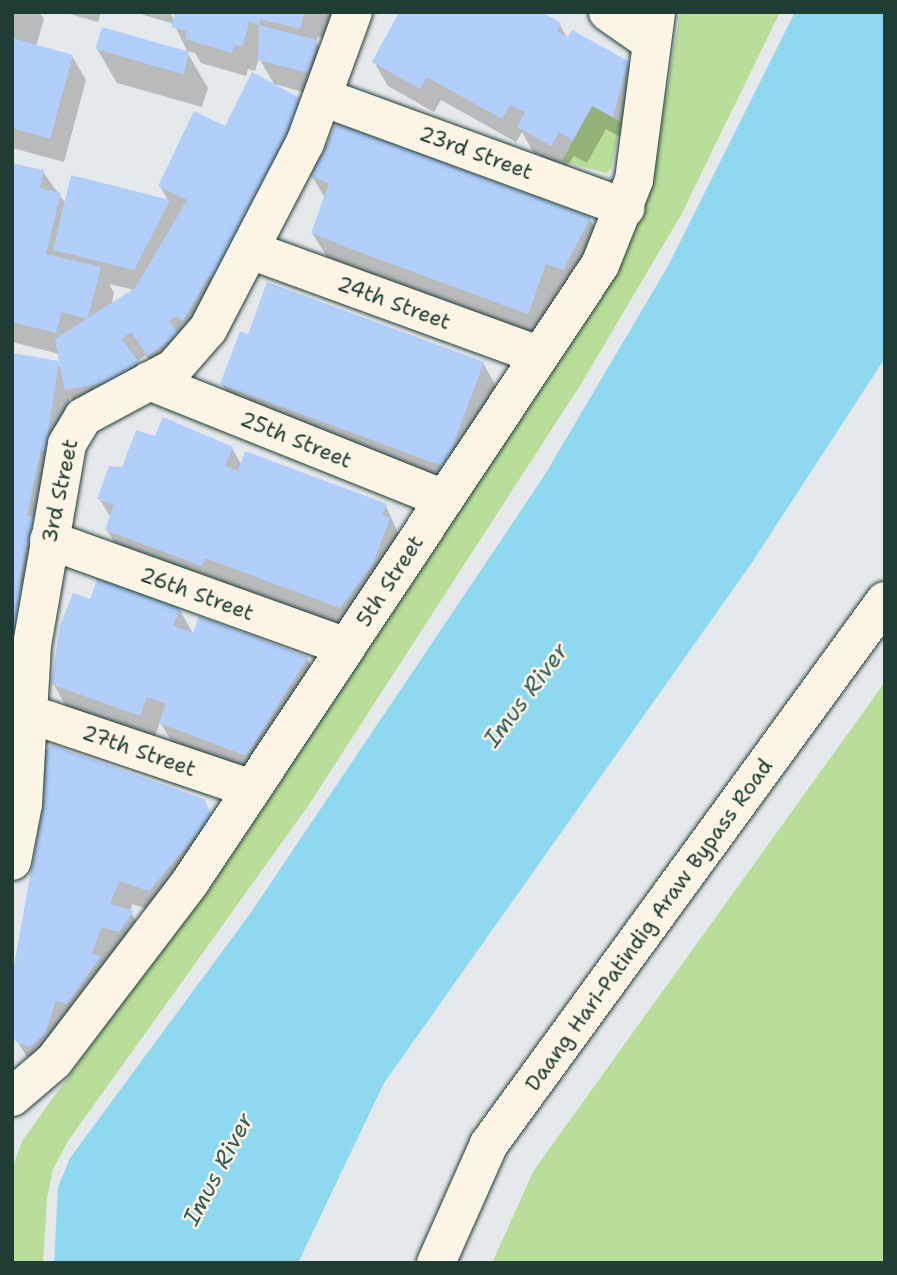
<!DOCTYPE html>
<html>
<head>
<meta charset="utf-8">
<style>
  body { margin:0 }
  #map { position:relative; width:897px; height:1275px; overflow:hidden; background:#e6e9ec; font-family:"Shantell Sans",sans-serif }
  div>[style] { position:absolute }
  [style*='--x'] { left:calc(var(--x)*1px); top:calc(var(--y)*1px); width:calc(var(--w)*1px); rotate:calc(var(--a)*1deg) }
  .green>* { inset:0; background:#b9de99 }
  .water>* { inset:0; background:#8ed8f0 }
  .shadow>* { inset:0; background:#0003 }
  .building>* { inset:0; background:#b2cefb; transform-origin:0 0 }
  .roads { filter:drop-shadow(0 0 2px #1f3d34) drop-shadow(0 0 2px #1f3d34) }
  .street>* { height:38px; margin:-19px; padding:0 19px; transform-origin:19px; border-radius:19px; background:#fcf5e5 }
  .secondary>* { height:38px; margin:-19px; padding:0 19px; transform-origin:19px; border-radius:19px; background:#fcf5e5 }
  span { translate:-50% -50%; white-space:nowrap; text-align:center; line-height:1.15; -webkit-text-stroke:5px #fcf5e5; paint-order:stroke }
  .street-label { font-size:21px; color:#1f3d34 }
  .water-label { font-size:23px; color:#355c5a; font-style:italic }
  .frame { position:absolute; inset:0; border:14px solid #1f3d34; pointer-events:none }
</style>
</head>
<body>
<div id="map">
  <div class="green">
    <i style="clip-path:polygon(680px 12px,780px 12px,681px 215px,581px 384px,308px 806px,68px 1141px,53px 1169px,47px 1199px,43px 1263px,12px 1263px,12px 1169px,22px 1141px,245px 831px,621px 264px,640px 219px,658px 144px)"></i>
    <i style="clip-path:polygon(592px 106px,621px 122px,611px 169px,606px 173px,562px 161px)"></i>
    <i style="clip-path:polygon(885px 682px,885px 1263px,492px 1263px,534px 1170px)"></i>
  </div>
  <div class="water">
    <i style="clip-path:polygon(795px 12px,885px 12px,885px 358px,751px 564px,384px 1083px,298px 1263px,54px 1263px,58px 1187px,70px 1158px,252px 911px,544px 476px,668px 266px)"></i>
  </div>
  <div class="shadow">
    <i style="clip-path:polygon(12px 12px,39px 12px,44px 19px,36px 46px,72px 56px,86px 80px,64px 162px,12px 148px)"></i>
    <i style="clip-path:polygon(63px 12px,101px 12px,98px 22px)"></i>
    <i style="clip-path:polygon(134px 12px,170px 12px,176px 23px,174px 12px,349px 12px,341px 41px,318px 36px,316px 42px,330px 66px,322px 97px,274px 84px,259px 58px,255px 71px,248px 69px,246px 76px,201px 63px,195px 53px,187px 51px,174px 24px)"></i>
    <i style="clip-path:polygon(396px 12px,461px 12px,560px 25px,568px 39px,627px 62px,641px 87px,626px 140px,606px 129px,587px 163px,574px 156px,565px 169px,533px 152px,522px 132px,516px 142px,441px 100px,434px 112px,388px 86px,374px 62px,400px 14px)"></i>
    <i style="clip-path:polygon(97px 49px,188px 54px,208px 88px,202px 107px,117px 83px)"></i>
    <i style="clip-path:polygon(338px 125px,590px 219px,604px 243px,577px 293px,560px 287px,541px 337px,327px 257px,312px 233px,325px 198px,312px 176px)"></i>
    <i style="clip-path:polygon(evenodd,318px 126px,163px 379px,146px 355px,136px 362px,151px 387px,80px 414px,70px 396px,12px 712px,12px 354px,58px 363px,62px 370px,59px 354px,12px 342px,12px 165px,43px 172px,66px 204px,169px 202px,160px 186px,223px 127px,318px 126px,109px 284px,135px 290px,111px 306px,114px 293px,109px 284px)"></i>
    <i style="clip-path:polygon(483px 363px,497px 388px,458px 490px,236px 408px,222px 384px)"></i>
    <i style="clip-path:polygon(156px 439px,232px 448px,242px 466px,386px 506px,403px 544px,355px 631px,121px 554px,107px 530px,111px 518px,99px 498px)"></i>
    <i style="clip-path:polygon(91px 601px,179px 609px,194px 635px,200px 618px,307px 658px,321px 683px,260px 779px,175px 747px,160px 722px,154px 739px,67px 708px,53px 683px)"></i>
    <i style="clip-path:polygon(203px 800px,217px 825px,163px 914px,132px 904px,130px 912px,147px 937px,32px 1066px,18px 1042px,45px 805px)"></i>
  </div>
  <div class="building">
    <i style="clip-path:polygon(176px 12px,305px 12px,300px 29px,260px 19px,259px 25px,249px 22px,242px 47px,234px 45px,232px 53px,185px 39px,187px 31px,171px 27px)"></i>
    <i style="clip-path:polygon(399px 12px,541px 12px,561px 23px,557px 31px,568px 37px,572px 30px,628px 61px,613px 117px,592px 106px,573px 140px,559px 132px,551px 146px,517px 127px,525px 112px,510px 105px,502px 119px,427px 77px,420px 89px,372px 62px)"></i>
    <i style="clip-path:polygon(259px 25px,317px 40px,309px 73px,258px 60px)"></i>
    <i style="left:102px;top:27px;width:91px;height:23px;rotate:16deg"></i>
    <i style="clip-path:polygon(12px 38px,73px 55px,50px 139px,12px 128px)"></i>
    <i style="clip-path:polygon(252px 72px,305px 101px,213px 279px,209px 276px,183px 321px,176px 316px,169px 321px,178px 334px,148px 356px,131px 332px,121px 339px,139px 362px,113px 381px,65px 390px,59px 361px,45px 451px,41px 450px,27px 515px,42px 519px,38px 547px,26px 545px,19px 586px,33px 588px,23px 643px,12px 641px,12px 353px,59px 361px,55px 339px,135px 288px,187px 200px,158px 186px,194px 111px,225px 126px)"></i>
    <i style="clip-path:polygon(337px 123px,591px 217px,563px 270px,546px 264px,528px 314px,351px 249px,311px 233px,329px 183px,310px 176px)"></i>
    <i style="clip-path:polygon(12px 163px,44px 170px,40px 188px,61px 193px,46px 254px,101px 267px,88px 319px,62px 312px,56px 333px,12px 322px)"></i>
    <i style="clip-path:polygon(71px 175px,170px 200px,134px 270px,53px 250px)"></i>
    <i style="clip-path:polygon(267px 282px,484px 362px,445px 467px,220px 384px,240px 331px,248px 334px)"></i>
    <i style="clip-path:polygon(163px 417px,233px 447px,225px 466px,238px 471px,245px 451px,387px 504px,382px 515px,390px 518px,373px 564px,340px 608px,205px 558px,202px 566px,105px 530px,114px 505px,97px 499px,109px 466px,122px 467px,136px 430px,155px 436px)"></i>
    <i style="clip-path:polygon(98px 577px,180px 608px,173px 626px,193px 633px,199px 616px,308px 657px,246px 756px,159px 723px,166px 704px,147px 697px,140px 716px,51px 684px,60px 626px,73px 593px,90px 599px)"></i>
    <i style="clip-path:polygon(52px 745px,204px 799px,212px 816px,149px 891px,119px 881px,110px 904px,134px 911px,119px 932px,101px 927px,92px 954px,101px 956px,67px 1004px,56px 1001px,45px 1034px,30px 1047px,16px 1042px,12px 1034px,12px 977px,43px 804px,45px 750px)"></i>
  </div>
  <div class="roads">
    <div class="street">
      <i style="--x:608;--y:12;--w:52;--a:34.9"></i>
      <i style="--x:325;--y:98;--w:320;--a:20.1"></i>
      <i style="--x:250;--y:250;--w:307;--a:20"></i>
      <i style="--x:149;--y:381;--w:318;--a:21.8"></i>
      <i style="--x:49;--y:540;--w:316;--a:19.8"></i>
      <i style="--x:27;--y:713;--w:237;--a:18.7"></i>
      <i style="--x:12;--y:861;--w:58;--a:-79.1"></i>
      <i style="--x:23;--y:804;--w:159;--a:-86.8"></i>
      <i style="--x:32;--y:645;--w:204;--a:-80.1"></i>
      <i style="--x:67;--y:444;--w:31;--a:-59"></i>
      <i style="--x:83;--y:417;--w:103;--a:-28.3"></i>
      <i style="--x:174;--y:368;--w:52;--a:-48.9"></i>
      <i style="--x:208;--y:329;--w:210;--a:-62.5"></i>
      <i style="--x:305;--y:143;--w:140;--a:-69.9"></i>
      <i style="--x:12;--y:1097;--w:55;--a:-40.6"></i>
      <i style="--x:54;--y:1061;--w:226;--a:-52.7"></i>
      <i style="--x:191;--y:881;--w:739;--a:-56.42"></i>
      <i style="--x:600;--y:265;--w:92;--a:-68.2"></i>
      <i style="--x:634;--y:180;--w:169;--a:-82.5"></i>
    </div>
    <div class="secondary">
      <i style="--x:436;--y:1263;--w:130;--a:-66"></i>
      <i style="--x:489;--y:1144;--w:672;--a:-53.9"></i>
    </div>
  </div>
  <div class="street-label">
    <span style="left:476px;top:153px;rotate:20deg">23rd Street</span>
    <span style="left:394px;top:303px;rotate:20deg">24th Street</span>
    <span style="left:296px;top:440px;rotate:22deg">25th Street</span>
    <span style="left:60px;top:491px;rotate:-78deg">3rd Street</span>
    <span style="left:390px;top:581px;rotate:-57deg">5th Street</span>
    <span style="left:197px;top:594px;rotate:20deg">26th Street</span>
    <span style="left:139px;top:751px;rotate:19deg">27th Street</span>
    <span style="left:649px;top:925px;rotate:-54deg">Daang Hari-Patindig Araw Bypass Road</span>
  </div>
  <div class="water-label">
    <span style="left:526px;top:695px;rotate:-53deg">Imus River</span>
    <span style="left:218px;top:1169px;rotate:-62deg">Imus River</span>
  </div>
  <div class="frame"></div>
</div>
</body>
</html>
